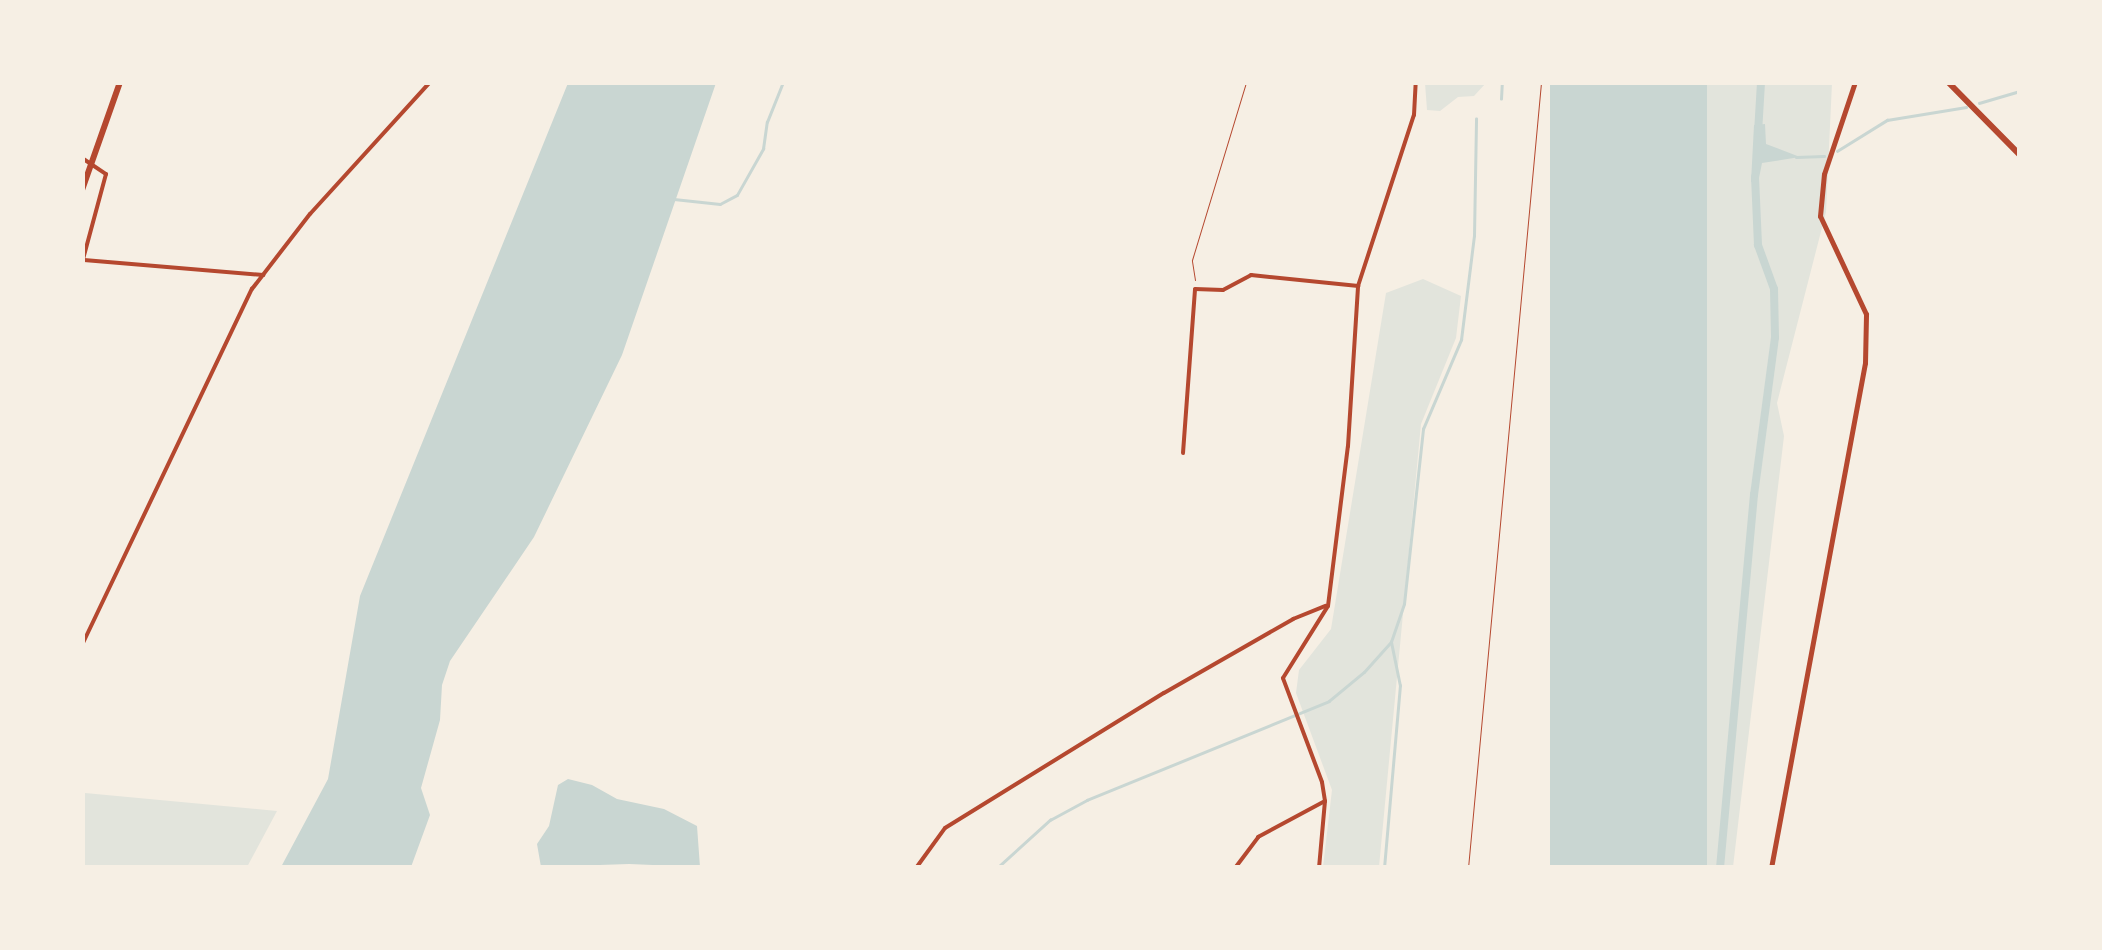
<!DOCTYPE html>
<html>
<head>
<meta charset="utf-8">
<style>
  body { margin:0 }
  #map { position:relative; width:2102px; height:950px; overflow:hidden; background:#f6efe4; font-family:Jost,sans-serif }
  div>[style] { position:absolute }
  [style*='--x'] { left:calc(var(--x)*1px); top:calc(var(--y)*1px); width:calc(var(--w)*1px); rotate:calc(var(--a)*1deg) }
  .green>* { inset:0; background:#e2e4dc }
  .water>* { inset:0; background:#c9d6d2; transform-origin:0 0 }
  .stream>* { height:2.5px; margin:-1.25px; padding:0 1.25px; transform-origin:1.25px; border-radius:1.25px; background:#c9d6d2 }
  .canal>* { height:8px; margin:-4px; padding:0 4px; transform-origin:4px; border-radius:4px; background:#c9d6d2 }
  .path>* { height:1px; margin:-0.5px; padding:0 0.5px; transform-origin:0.5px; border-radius:0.5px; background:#b5482f }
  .minor>* { height:4px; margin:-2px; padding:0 2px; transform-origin:2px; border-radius:2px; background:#b5482f }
  .tertiary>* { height:5px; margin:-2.5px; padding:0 2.5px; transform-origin:2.5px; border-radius:2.5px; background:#b5482f }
  .primary>* { height:6px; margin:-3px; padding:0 3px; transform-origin:3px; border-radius:3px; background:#b5482f }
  span { translate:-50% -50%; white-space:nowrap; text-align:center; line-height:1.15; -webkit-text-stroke:10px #f6efe4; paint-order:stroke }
  .frame { position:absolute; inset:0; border:85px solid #f6efe4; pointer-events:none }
</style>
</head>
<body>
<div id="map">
  <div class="green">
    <i style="clip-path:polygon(1425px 83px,1425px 82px,1486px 83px,1474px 96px,1458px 97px,1440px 111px,1427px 110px)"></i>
    <i style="clip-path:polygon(1707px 83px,1832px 83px,1826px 212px,1777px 403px,1784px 436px,1733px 867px,1634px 868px)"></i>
    <i style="clip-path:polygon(1423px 279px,1461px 296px,1456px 338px,1421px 424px,1379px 867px,1323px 867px,1332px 790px,1296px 693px,1299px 670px,1331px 629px,1386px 293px)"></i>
    <i style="clip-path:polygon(83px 792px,85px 793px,277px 811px,247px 867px,83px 867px)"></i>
  </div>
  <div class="water">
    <i style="clip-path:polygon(568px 83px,716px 83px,622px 355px,534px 537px,450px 661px,442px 685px,440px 720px,421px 788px,430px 815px,411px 867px,281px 867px,328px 779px,360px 596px)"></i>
    <i style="left:1550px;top:83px;width:157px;height:787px"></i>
    <i style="clip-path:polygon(1765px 124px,1766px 144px,1800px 157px,1762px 163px,1758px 183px,1751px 182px,1754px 125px)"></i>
    <i style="clip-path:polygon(568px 779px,592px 785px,617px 799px,664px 809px,697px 826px,700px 867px,629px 864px,541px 867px,537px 844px,549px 826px,558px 785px)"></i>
  </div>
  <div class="stream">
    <i style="--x:1501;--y:99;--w:17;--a:-87"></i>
    <i style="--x:1979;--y:103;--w:43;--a:-16.3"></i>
    <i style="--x:1837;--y:151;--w:59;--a:-31.8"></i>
    <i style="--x:1887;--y:120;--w:80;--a:-9.3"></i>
    <i style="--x:1796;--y:157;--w:28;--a:-2"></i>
    <i style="--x:674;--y:199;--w:46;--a:6.2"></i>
    <i style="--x:720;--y:204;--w:19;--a:-28"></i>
    <i style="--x:737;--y:195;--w:53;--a:-60.5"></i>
    <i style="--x:763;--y:149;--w:27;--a:-82"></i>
    <i style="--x:767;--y:122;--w:43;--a:-68.2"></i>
    <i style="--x:997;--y:868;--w:72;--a:-42.2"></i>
    <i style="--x:1050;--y:820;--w:42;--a:-28.4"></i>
    <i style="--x:1087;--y:800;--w:261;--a:-22.2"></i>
    <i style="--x:1329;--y:701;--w:45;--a:-39.6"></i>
    <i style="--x:1364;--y:672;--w:39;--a:-48"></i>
    <i style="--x:1384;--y:868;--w:183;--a:-85"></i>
    <i style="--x:1400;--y:686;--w:45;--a:-101.6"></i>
    <i style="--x:1391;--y:642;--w:40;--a:-71.1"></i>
    <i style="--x:1404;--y:604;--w:176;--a:-83.8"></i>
    <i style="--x:1423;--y:429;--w:97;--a:-66.9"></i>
    <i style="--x:1461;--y:340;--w:105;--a:-82.9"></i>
    <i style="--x:1474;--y:236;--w:117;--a:-89"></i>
  </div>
  <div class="canal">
    <i style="--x:1758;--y:133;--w:51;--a:-86.6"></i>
    <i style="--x:1720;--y:868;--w:375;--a:-84.8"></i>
    <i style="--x:1754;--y:495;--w:159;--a:-82.4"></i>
    <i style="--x:1775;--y:337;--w:48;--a:-91.2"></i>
    <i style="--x:1774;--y:289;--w:47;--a:-110"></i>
    <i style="--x:1758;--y:245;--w:68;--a:-92.5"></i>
  </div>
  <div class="path">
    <i style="--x:1195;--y:280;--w:20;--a:-99"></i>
    <i style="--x:1192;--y:260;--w:186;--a:-73.1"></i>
    <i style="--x:1468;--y:868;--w:789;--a:-84.69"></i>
  </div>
  <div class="minor">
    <i style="--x:82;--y:158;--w:29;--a:34"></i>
    <i style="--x:106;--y:174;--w:92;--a:105.1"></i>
    <i style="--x:84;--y:260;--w:180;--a:4.8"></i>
    <i style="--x:1183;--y:453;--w:164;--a:-85.8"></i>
    <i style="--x:1195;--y:289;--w:28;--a:2"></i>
    <i style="--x:1223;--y:290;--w:32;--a:-28"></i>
    <i style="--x:1251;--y:275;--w:108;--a:5.9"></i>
    <i style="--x:82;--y:645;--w:395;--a:-64.5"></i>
    <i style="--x:252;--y:289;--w:95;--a:-52.3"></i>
    <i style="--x:310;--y:214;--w:178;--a:-47.7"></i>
    <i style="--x:916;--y:868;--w:49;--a:-54.1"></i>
    <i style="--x:945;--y:828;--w:257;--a:-31.7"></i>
    <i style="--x:1164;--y:693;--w:149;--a:-29.8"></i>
    <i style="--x:1293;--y:619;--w:35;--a:-22"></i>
    <i style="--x:1235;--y:868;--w:39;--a:-53"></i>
    <i style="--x:1258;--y:837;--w:76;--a:-28.2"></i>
    <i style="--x:1319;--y:868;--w:67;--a:-84.9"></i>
    <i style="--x:1325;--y:801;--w:19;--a:-99"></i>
    <i style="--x:1322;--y:782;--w:111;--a:-110.6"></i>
    <i style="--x:1283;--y:678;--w:85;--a:-58"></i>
    <i style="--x:1328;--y:606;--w:161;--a:-82.9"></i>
    <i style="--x:1348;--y:446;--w:160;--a:-86.4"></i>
    <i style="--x:1358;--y:286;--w:180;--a:-71.9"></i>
    <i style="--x:1414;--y:115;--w:33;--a:-87"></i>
  </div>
  <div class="tertiary">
    <i style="--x:1771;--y:868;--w:514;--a:-79.46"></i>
    <i style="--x:1865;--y:363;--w:49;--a:-88.8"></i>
    <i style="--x:1866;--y:314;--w:108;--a:-115.1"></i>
    <i style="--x:1820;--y:216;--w:42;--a:-84.6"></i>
    <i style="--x:1824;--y:174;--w:97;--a:-71.4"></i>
  </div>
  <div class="primary">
    <i style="--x:1948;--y:82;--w:103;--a:45.4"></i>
    <i style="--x:82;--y:190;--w:114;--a:-70.6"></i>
  </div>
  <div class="frame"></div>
</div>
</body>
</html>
